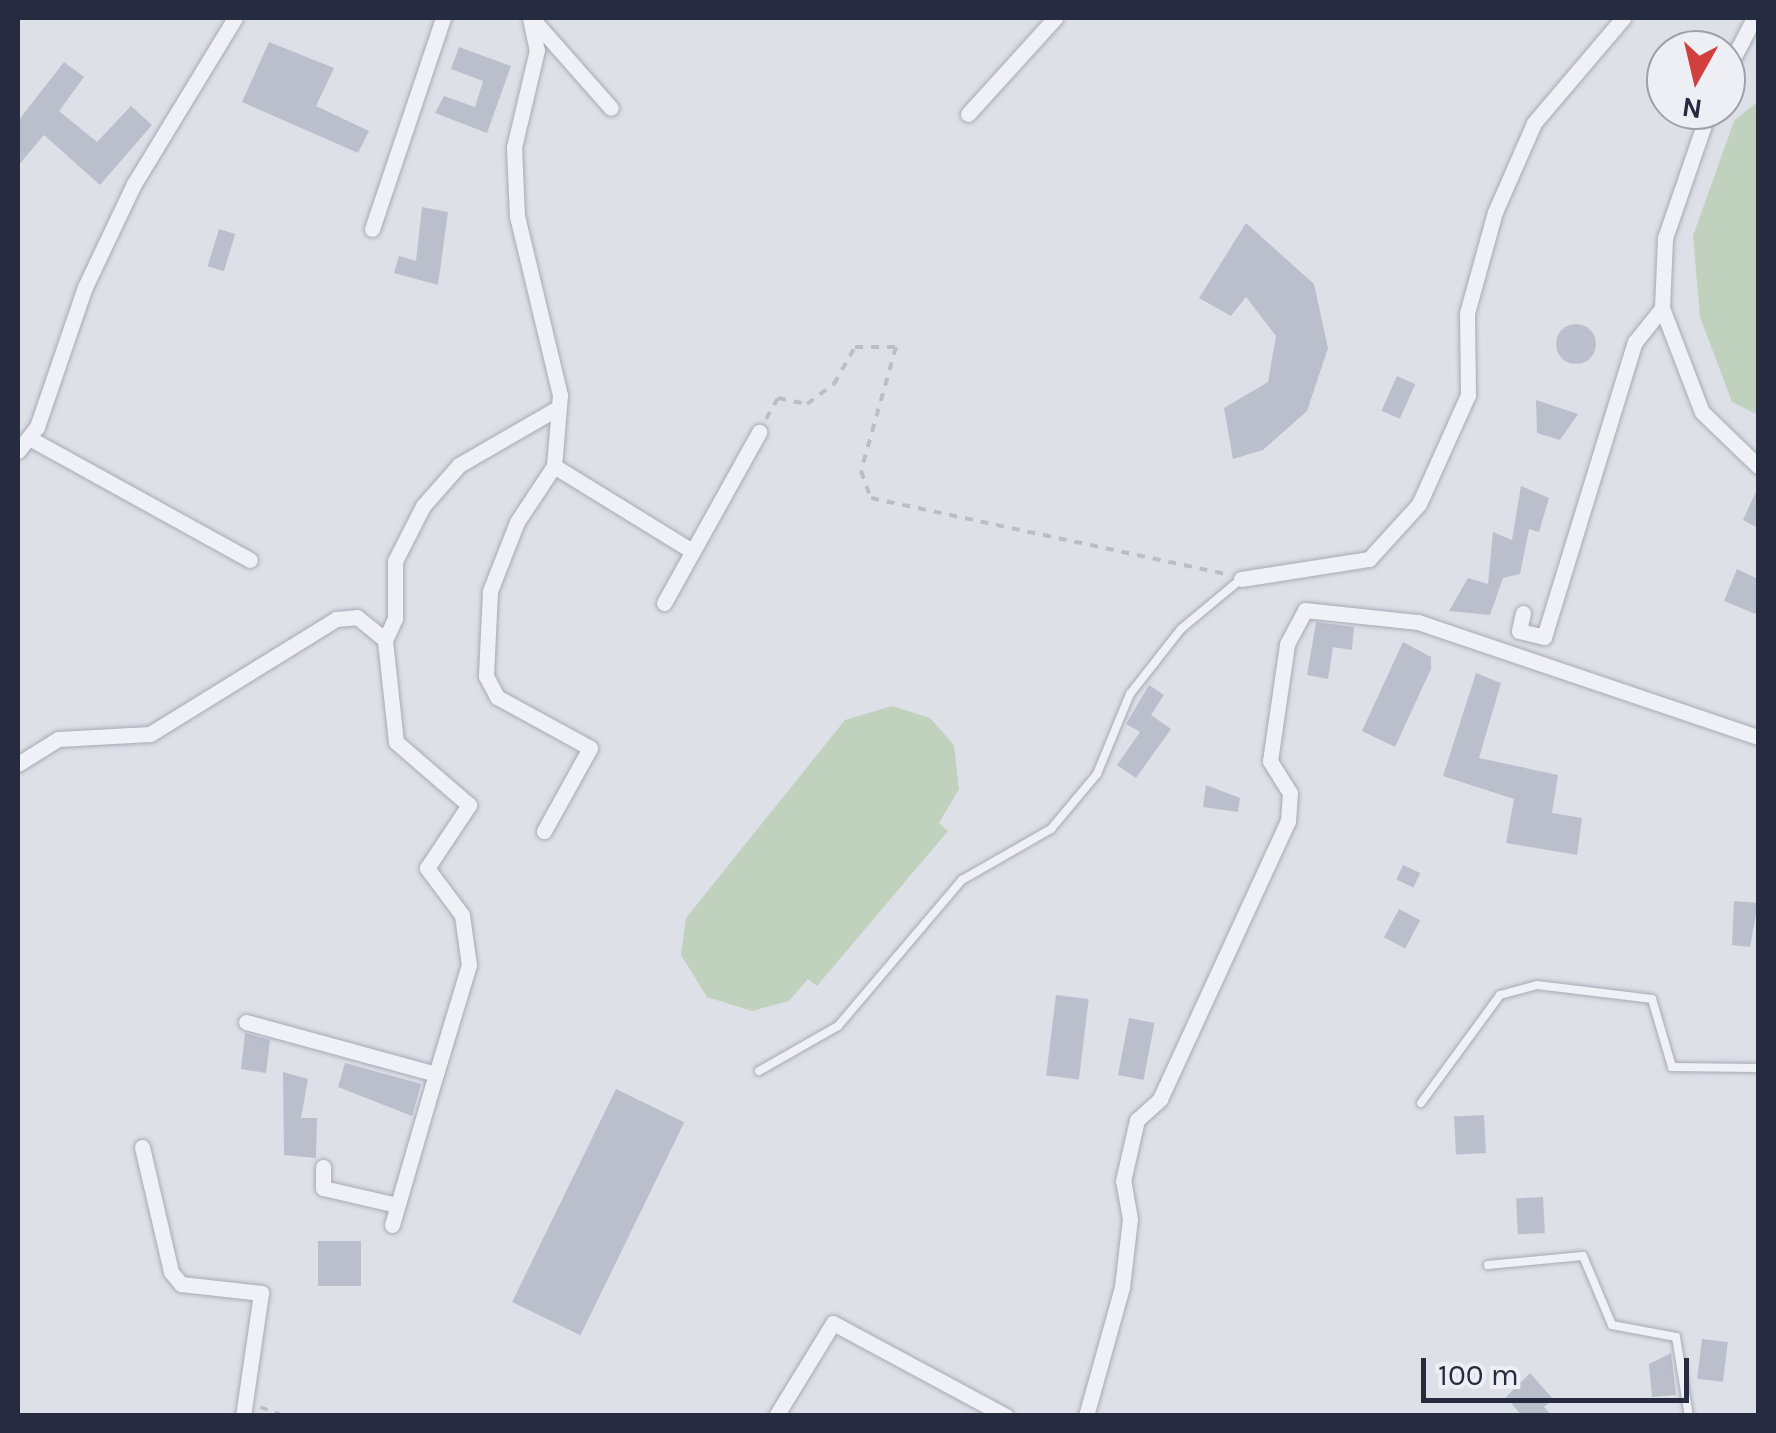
<!DOCTYPE html>
<html>
<head>
<meta charset="utf-8">
<style>
  body { margin:0 }
  #map { position:relative; width:1776px; height:1433px; overflow:hidden; background:#dee0e8; font-family:Karla,sans-serif }
  div>[style] { position:absolute }
  [style*='--x'] { left:calc(var(--x)*1px); top:calc(var(--y)*1px); width:calc(var(--w)*1px); rotate:calc(var(--a)*1deg) }
  .green>* { inset:0; background:#c0d2be }
  .building>* { inset:0; background:#bbbecb; transform-origin:0 0 }
  .round { border-radius:50% }
  .path>* { height:4px; margin-top:-2px; transform-origin:0; background:repeating-linear-gradient(90deg,#bbbec6 0 8px,transparent 0 16px) }
  .roads { filter:drop-shadow(0 0 2px #a7aab5) drop-shadow(0 0 2px #a7aab5) }
  .service>* { height:8px; margin:-4px; padding:0 4px; transform-origin:4px; border-radius:4px; background:#f0f1f6 }
  .minor>* { height:15px; margin:-7.5px; padding:0 7.5px; transform-origin:7.5px; border-radius:7.5px; background:#f0f1f6 }
  span { translate:-50% -50%; white-space:nowrap; text-align:center; line-height:1.15; -webkit-text-stroke:8px #edeff5; paint-order:stroke }
  .frame { position:absolute; inset:0; border:20px solid #262b3f; pointer-events:none }
  .north { position:absolute; left:1646px; top:30px; width:100px; height:100px; box-sizing:border-box; background:#edeff5; border:2px solid #9da1ac; border-radius:50%; rotate:188deg; font-size:28px; font-weight:700; line-height:40px; text-align:center; color:#262b3f }
  .north::after { content:''; display:block; margin:auto; width:35px; height:45px; background:#d1403e; clip-path:polygon(50% 0,100% 100%,50% 72%,0 100%) }
  .scale { position:absolute; left:1421px; top:1358px; width:268px; height:45px; box-sizing:border-box; border:5px solid #262b3f; border-top:0; padding-left:12px; font-size:30px; line-height:35px; white-space:nowrap; color:#262b3f; -webkit-text-stroke:8px #edeff5; paint-order:stroke }
</style>
</head>
<body>
<div id="map">
  <div class="green">
    <i style="clip-path:polygon(1758px 101px,1758px 415px,1732px 402px,1700px 317px,1693px 236px,1734px 121px)"></i>
    <i style="clip-path:polygon(892px 706px,930px 718px,954px 745px,959px 789px,939px 823px,948px 831px,817px 986px,808px 979px,789px 1001px,752px 1011px,707px 997px,681px 955px,686px 918px,845px 720px)"></i>
  </div>
  <div class="building">
    <i style="clip-path:polygon(269px 42px,334px 68px,316px 106px,369px 131px,358px 153px,242px 102px)"></i>
    <i style="clip-path:polygon(459px 47px,511px 66px,487px 133px,435px 113px,444px 96px,475px 107px,483px 81px,451px 69px)"></i>
    <i style="clip-path:polygon(64px 62px,84px 77px,59px 111px,97px 142px,131px 106px,152px 125px,100px 185px,44px 135px,18px 166px,18px 121px)"></i>
    <i style="clip-path:polygon(422px 207px,448px 212px,438px 285px,394px 273px,399px 256px,416px 261px)"></i>
    <i style="clip-path:polygon(1246px 223px,1314px 284px,1328px 348px,1307px 411px,1263px 450px,1233px 459px,1224px 408px,1268px 382px,1276px 336px,1246px 297px,1231px 316px,1199px 298px)"></i>
    <i style="left:219px;top:229px;width:17px;height:39px;rotate:17deg"></i>
    <i class="round" style="left:1556px;top:324px;width:40px;height:40px"></i>
    <i style="left:1397px;top:376px;width:20px;height:38px;rotate:24deg"></i>
    <i style="clip-path:polygon(1536px 400px,1578px 414px,1560px 440px,1537px 433px)"></i>
    <i style="clip-path:polygon(1521px 486px,1549px 498px,1539px 532px,1529px 529px,1520px 574px,1503px 578px,1490px 615px,1449px 611px,1468px 578px,1488px 584px,1493px 532px,1512px 540px)"></i>
    <i style="clip-path:polygon(1758px 487px,1758px 528px,1743px 520px)"></i>
    <i style="clip-path:polygon(1737px 569px,1758px 579px,1758px 615px,1724px 601px)"></i>
    <i style="clip-path:polygon(1316px 622px,1354px 627px,1352px 650px,1333px 647px,1328px 679px,1307px 675px)"></i>
    <i style="clip-path:polygon(1403px 642px,1431px 657px,1431px 669px,1395px 747px,1362px 731px)"></i>
    <i style="clip-path:polygon(1476px 673px,1501px 683px,1479px 758px,1558px 775px,1552px 813px,1582px 818px,1577px 855px,1506px 843px,1514px 799px,1443px 776px)"></i>
    <i style="clip-path:polygon(1149px 685px,1164px 695px,1151px 715px,1171px 729px,1136px 778px,1117px 765px,1140px 732px,1126px 724px)"></i>
    <i style="clip-path:polygon(1206px 785px,1240px 798px,1238px 812px,1203px 807px)"></i>
    <i style="left:1403px;top:865px;width:19px;height:16px;rotate:25deg"></i>
    <i style="clip-path:polygon(1734px 901px,1758px 903px,1750px 947px,1732px 945px)"></i>
    <i style="left:1399px;top:909px;width:24px;height:32px;rotate:28deg"></i>
    <i style="left:1056px;top:995px;width:33px;height:81px;rotate:7deg"></i>
    <i style="left:1129px;top:1018px;width:26px;height:58px;rotate:11deg"></i>
    <i style="clip-path:polygon(245px 1033px,270px 1040px,266px 1073px,241px 1069px)"></i>
    <i style="clip-path:polygon(345px 1063px,421px 1084px,412px 1116px,338px 1087px)"></i>
    <i style="clip-path:polygon(283px 1072px,308px 1079px,301px 1118px,317px 1118px,316px 1158px,284px 1155px)"></i>
    <i style="left:616px;top:1089px;width:76px;height:237px;rotate:26deg"></i>
    <i style="left:1484px;top:1115px;width:38px;height:30px;rotate:87deg"></i>
    <i style="left:1543px;top:1197px;width:36px;height:27px;rotate:87deg"></i>
    <i style="left:318px;top:1241px;width:43px;height:45px"></i>
    <i style="left:1702px;top:1339px;width:26px;height:40px;rotate:7deg"></i>
    <i style="clip-path:polygon(1671px 1353px,1676px 1395px,1652px 1397px,1649px 1364px)"></i>
    <i style="clip-path:polygon(1530px 1373px,1553px 1399px,1544px 1407px,1552px 1416px,1522px 1416px,1506px 1397px)"></i>
  </div>
  <div class="path">
    <i style="--x:766;--y:419;--w:24;--a:-60"></i>
    <i style="--x:778;--y:398;--w:30;--a:12"></i>
    <i style="--x:807;--y:404;--w:34;--a:-37"></i>
    <i style="--x:834;--y:384;--w:43;--a:-60.4"></i>
    <i style="--x:855;--y:347;--w:41;--a:0"></i>
    <i style="--x:896;--y:347;--w:129;--a:105.8"></i>
    <i style="--x:861;--y:471;--w:29;--a:70"></i>
    <i style="--x:871;--y:498;--w:364;--a:12.1"></i>
    <i style="--x:260;--y:1407;--w:25;--a:21"></i>
  </div>
  <div class="roads">
    <div class="service">
      <i style="--x:759;--y:1071;--w:91;--a:-29.7"></i>
      <i style="--x:838;--y:1026;--w:192;--a:-49.7"></i>
      <i style="--x:962;--y:880;--w:103;--a:-29.8"></i>
      <i style="--x:1051;--y:829;--w:72;--a:-50.1"></i>
      <i style="--x:1097;--y:774;--w:87;--a:-67.6"></i>
      <i style="--x:1130;--y:694;--w:83;--a:-51.9"></i>
      <i style="--x:1181;--y:629;--w:78;--a:-39.8"></i>
      <i style="--x:1421;--y:1103;--w:134;--a:-53.8"></i>
      <i style="--x:1500;--y:995;--w:38;--a:-15"></i>
      <i style="--x:1537;--y:985;--w:116;--a:6.9"></i>
      <i style="--x:1652;--y:999;--w:71;--a:73.6"></i>
      <i style="--x:1672;--y:1067;--w:86;--a:0.7"></i>
      <i style="--x:1488;--y:1265;--w:95;--a:-5.4"></i>
      <i style="--x:1583;--y:1256;--w:75;--a:67.2"></i>
      <i style="--x:1612;--y:1325;--w:65;--a:10.6"></i>
      <i style="--x:1676;--y:1337;--w:80;--a:80.7"></i>
    </div>
    <div class="minor">
      <i style="--x:530;--y:18;--w:33;--a:78"></i>
      <i style="--x:537;--y:50;--w:100;--a:103.3"></i>
      <i style="--x:514;--y:147;--w:69;--a:87.5"></i>
      <i style="--x:517;--y:216;--w:184;--a:76.5"></i>
      <i style="--x:560;--y:395;--w:71;--a:94.8"></i>
      <i style="--x:554;--y:466;--w:67;--a:123.5"></i>
      <i style="--x:517;--y:522;--w:74;--a:111.4"></i>
      <i style="--x:490;--y:591;--w:85;--a:92.7"></i>
      <i style="--x:486;--y:676;--w:24;--a:62"></i>
      <i style="--x:497;--y:697;--w:106;--a:28.7"></i>
      <i style="--x:590;--y:748;--w:95;--a:119"></i>
      <i style="--x:536;--y:23;--w:113;--a:48.6"></i>
      <i style="--x:1726;--y:72;--w:61;--a:-62.6"></i>
      <i style="--x:968;--y:114;--w:130;--a:-47.8"></i>
      <i style="--x:372;--y:229;--w:223;--a:-71.4"></i>
      <i style="--x:1662;--y:308;--w:111;--a:69"></i>
      <i style="--x:1702;--y:412;--w:78;--a:44"></i>
      <i style="--x:31;--y:439;--w:250;--a:28.9"></i>
      <i style="--x:18;--y:451;--w:31;--a:-52"></i>
      <i style="--x:37;--y:427;--w:148;--a:-71.1"></i>
      <i style="--x:85;--y:287;--w:114;--a:-64.6"></i>
      <i style="--x:134;--y:184;--w:194;--a:-58.7"></i>
      <i style="--x:554;--y:466;--w:158;--a:31.6"></i>
      <i style="--x:1241;--y:579;--w:130;--a:-8.9"></i>
      <i style="--x:1369;--y:559;--w:74;--a:-47.7"></i>
      <i style="--x:1419;--y:504;--w:120;--a:-65.8"></i>
      <i style="--x:1468;--y:395;--w:82;--a:-90.7"></i>
      <i style="--x:1467;--y:313;--w:105;--a:-74.5"></i>
      <i style="--x:1495;--y:212;--w:97;--a:-66.3"></i>
      <i style="--x:1534;--y:123;--w:138;--a:-49.7"></i>
      <i style="--x:664;--y:603;--w:196;--a:-60.9"></i>
      <i style="--x:1523;--y:613;--w:18;--a:103"></i>
      <i style="--x:1519;--y:631;--w:26;--a:13"></i>
      <i style="--x:1544;--y:637;--w:309;--a:-72.9"></i>
      <i style="--x:1635;--y:342;--w:43;--a:-51.5"></i>
      <i style="--x:1662;--y:308;--w:70;--a:-87.5"></i>
      <i style="--x:1665;--y:238;--w:135;--a:-71"></i>
      <i style="--x:18;--y:764;--w:47;--a:-32"></i>
      <i style="--x:58;--y:739;--w:92;--a:-3.1"></i>
      <i style="--x:150;--y:734;--w:219;--a:-31.7"></i>
      <i style="--x:336;--y:619;--w:21;--a:-5"></i>
      <i style="--x:357;--y:617;--w:36;--a:39"></i>
      <i style="--x:246;--y:1022;--w:197;--a:15.3"></i>
      <i style="--x:436;--y:1074;--w:114;--a:-73.2"></i>
      <i style="--x:469;--y:965;--w:50;--a:-98"></i>
      <i style="--x:462;--y:915;--w:59;--a:-126.7"></i>
      <i style="--x:427;--y:868;--w:76;--a:-56.3"></i>
      <i style="--x:469;--y:805;--w:96;--a:-139.2"></i>
      <i style="--x:396;--y:742;--w:103;--a:-96.2"></i>
      <i style="--x:385;--y:640;--w:23;--a:-65"></i>
      <i style="--x:395;--y:619;--w:58;--a:-90"></i>
      <i style="--x:395;--y:561;--w:62;--a:-63"></i>
      <i style="--x:423;--y:506;--w:55;--a:-48.7"></i>
      <i style="--x:459;--y:465;--w:112;--a:-30"></i>
      <i style="--x:142;--y:1147;--w:128;--a:76.9"></i>
      <i style="--x:171;--y:1272;--w:16;--a:50"></i>
      <i style="--x:181;--y:1284;--w:81;--a:6.4"></i>
      <i style="--x:261;--y:1293;--w:124;--a:98.3"></i>
      <i style="--x:323;--y:1167;--w:21;--a:90"></i>
      <i style="--x:323;--y:1188;--w:72;--a:12.9"></i>
      <i style="--x:392;--y:1225;--w:157;--a:-73.8"></i>
      <i style="--x:776;--y:1416;--w:109;--a:-58.5"></i>
      <i style="--x:833;--y:1323;--w:196;--a:28.3"></i>
      <i style="--x:1086;--y:1416;--w:134;--a:-74.4"></i>
      <i style="--x:1122;--y:1287;--w:68;--a:-83.3"></i>
      <i style="--x:1130;--y:1219;--w:39;--a:-100"></i>
      <i style="--x:1123;--y:1181;--w:63;--a:-77.1"></i>
      <i style="--x:1137;--y:1120;--w:31;--a:-42"></i>
      <i style="--x:1160;--y:1099;--w:306;--a:-65.3"></i>
      <i style="--x:1288;--y:821;--w:28;--a:-86"></i>
      <i style="--x:1290;--y:793;--w:38;--a:-122"></i>
      <i style="--x:1270;--y:761;--w:118;--a:-81.7"></i>
      <i style="--x:1287;--y:644;--w:38;--a:-62"></i>
      <i style="--x:1305;--y:610;--w:114;--a:6.1"></i>
      <i style="--x:1418;--y:622;--w:359;--a:18.7"></i>
    </div>
  </div>
  <div class="frame"></div>
  <div class="north">N</div>
  <div class="scale">100 m</div>
</div>
</body>
</html>
